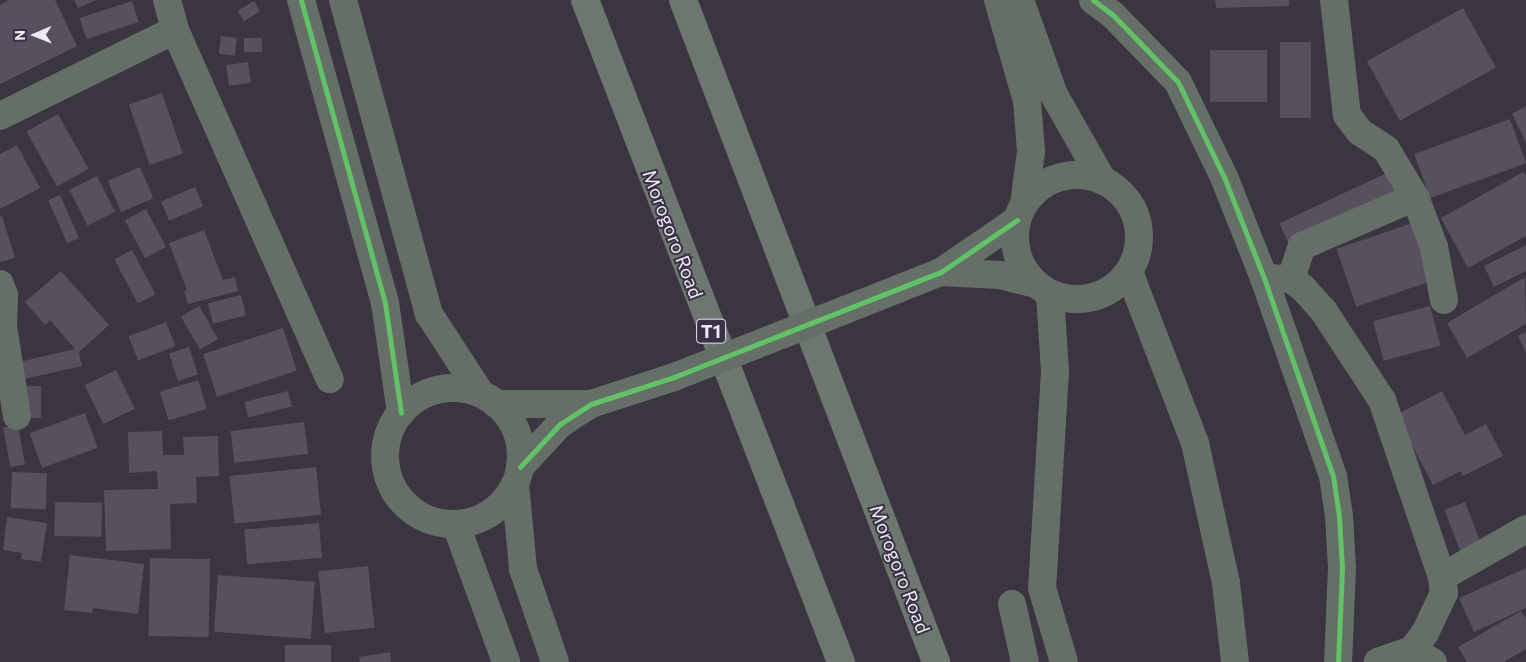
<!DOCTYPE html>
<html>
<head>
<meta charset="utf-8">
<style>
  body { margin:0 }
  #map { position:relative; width:1526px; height:662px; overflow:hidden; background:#3a3540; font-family:Commissioner,sans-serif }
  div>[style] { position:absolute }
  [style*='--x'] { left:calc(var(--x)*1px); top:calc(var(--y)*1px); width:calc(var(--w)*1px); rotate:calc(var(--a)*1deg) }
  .building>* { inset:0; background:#57515f; transform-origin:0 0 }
  .minor>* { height:28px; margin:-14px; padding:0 14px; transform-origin:14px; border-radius:14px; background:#666f67 }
  .minor>.ring { margin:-14px; padding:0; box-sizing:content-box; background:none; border:28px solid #666f67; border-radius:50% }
  .highway>* { height:28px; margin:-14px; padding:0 14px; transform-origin:14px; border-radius:14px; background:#6d766f }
  .minor-bridge>* { height:28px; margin:-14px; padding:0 14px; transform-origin:14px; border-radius:14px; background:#666f67 }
  .cycleway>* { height:5px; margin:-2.5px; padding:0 2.5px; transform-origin:2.5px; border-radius:2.5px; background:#61c268 }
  span { translate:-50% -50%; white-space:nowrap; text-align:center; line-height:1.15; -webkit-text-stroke:4px #393144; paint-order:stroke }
  .shield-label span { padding:1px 4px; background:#393144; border:1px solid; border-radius:4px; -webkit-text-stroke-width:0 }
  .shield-label { font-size:18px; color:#ece8f4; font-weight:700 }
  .street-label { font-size:19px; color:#ece8f4 }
  .north { position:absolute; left:10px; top:10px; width:50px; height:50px; -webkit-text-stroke:4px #393144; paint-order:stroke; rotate:269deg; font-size:14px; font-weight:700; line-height:20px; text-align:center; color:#ece8f4 }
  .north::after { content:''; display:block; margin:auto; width:18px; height:22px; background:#ece8f4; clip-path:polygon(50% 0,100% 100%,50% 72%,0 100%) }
</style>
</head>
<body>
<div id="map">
  <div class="building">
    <i style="clip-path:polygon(9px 0,55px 0,77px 46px,0 84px,0 5px)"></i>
    <i style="clip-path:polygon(74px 0,96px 0,78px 8px)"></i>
    <i style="clip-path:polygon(1215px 0,1289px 0,1289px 6px,1216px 8px)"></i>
    <i style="left:132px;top:1px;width:22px;height:55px;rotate:72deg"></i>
    <i style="left:254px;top:1px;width:12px;height:19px;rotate:59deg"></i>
    <i style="left:1463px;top:8px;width:68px;height:110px;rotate:61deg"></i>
    <i style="left:221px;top:36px;width:16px;height:18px;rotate:7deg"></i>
    <i style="left:244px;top:38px;width:18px;height:14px"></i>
    <i style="left:1280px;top:42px;width:31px;height:76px"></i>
    <i style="left:1267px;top:50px;width:52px;height:57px;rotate:90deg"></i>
    <i style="left:248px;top:62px;width:21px;height:22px;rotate:82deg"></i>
    <i style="left:162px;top:93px;width:64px;height:35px;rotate:71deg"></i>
    <i style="clip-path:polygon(1526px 106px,1526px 143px,1512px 114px)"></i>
    <i style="left:58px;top:114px;width:63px;height:36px;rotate:61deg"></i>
    <i style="left:1510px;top:119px;width:47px;height:102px;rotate:70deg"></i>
    <i style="clip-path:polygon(17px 145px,40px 188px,0 209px,0 154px)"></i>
    <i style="left:140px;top:167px;width:34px;height:35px;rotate:67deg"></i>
    <i style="left:1389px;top:172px;width:26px;height:121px;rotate:65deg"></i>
    <i style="clip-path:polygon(1523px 172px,1526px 176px,1526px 236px,1468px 268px,1441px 218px)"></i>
    <i style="left:97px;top:176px;width:40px;height:31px;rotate:63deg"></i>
    <i style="left:195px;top:187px;width:21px;height:37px;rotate:67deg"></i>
    <i style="left:60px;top:195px;width:47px;height:13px;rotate:66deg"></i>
    <i style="left:146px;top:209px;width:43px;height:24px;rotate:62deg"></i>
    <i style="clip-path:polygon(2px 216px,15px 258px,0 262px,0 217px)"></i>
    <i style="left:1415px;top:222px;width:61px;height:83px;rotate:71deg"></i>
    <i style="clip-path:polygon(204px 230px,223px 280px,235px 277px,238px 291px,188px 304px,184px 291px,187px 290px,169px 243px)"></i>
    <i style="clip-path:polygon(1526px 245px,1526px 271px,1494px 287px,1484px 266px)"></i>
    <i style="left:132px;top:250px;width:50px;height:20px;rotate:62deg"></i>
    <i style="clip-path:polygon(61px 271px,109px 325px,79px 352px,82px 366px,19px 380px,15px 363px,75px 349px,50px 320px,45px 325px,25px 302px)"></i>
    <i style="clip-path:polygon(1525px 277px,1526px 324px,1467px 358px,1447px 323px)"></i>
    <i style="left:241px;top:295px;width:21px;height:34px;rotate:76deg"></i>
    <i style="left:199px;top:306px;width:38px;height:21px;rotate:60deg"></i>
    <i style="left:1430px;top:306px;width:41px;height:59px;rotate:75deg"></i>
    <i style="left:166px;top:322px;width:26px;height:40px;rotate:69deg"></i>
    <i style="left:283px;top:328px;width:45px;height:84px;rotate:72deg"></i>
    <i style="clip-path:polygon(1526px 332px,1526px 353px,1518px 336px)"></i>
    <i style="left:189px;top:347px;width:29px;height:21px;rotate:72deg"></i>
    <i style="left:116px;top:370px;width:43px;height:35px;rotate:64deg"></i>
    <i style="left:198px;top:380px;width:30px;height:40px;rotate:73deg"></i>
    <i style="left:21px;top:386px;width:20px;height:32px"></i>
    <i style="left:288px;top:391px;width:16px;height:45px;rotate:76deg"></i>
    <i style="clip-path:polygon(1442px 391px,1465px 435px,1486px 424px,1503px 456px,1463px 476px,1461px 471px,1433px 485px,1396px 415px)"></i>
    <i style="left:85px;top:413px;width:37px;height:59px;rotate:70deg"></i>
    <i style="left:304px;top:422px;width:32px;height:74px;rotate:83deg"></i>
    <i style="left:18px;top:425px;width:40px;height:15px;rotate:80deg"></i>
    <i style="clip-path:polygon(162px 431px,163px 455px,184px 455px,183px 437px,218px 436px,219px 476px,196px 477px,197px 503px,170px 504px,171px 549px,106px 551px,104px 490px,158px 489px,157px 471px,129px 473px,128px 432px)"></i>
    <i style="left:316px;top:467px;width:48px;height:87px;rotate:84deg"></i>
    <i style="left:12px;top:472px;width:35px;height:36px;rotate:2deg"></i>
    <i style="left:55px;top:502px;width:47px;height:34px;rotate:1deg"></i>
    <i style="left:1465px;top:502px;width:48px;height:22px;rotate:69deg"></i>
    <i style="clip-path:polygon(7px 517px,47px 523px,41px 562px,21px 559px,22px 553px,3px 550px)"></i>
    <i style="left:319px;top:523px;width:35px;height:75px;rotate:85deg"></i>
    <i style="clip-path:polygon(70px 555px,144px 564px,138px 614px,93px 608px,92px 613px,64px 610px)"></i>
    <i style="left:150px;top:558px;width:60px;height:78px;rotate:1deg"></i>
    <i style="left:368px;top:566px;width:62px;height:50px;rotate:84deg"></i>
    <i style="clip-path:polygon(1526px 568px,1526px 608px,1474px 632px,1459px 598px)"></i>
    <i style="left:218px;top:575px;width:97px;height:57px;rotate:4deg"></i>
    <i style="clip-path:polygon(1521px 611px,1526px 619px,1526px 649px,1504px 662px,1467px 662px,1458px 647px)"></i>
    <i style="left:285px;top:645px;width:46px;height:17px"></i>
    <i style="clip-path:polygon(390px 652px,391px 662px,360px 662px,359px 657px)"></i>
  </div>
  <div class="minor">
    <i style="--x:167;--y:0;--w:31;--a:75"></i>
    <i style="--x:175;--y:30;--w:382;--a:66.1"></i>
    <i style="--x:301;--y:0;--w:314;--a:74.5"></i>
    <i style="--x:385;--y:303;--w:111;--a:81.7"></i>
    <i style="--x:343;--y:0;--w:326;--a:74.7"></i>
    <i style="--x:429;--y:314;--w:95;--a:57"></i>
    <i style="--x:998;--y:0;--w:105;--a:74"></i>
    <i style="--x:1027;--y:101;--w:50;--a:85.4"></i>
    <i style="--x:1031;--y:151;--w:53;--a:97.5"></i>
    <i style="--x:1020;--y:0;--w:101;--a:70.3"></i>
    <i style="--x:1054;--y:95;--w:99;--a:60.3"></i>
    <i style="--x:1093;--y:0;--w:25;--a:37"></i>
    <i style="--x:1113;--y:15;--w:93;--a:45.9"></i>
    <i style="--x:1178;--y:82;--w:106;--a:64.2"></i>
    <i style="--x:1224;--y:177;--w:109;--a:68.4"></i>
    <i style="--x:1264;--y:278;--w:210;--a:70.8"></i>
    <i style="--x:1333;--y:476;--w:40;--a:81.5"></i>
    <i style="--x:1339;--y:516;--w:52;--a:86.7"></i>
    <i style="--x:1342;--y:568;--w:94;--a:92.4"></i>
    <i style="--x:1334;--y:0;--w:116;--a:83.6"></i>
    <i style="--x:1347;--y:115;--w:21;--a:53"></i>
    <i style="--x:1360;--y:132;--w:31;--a:33"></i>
    <i style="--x:1386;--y:149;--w:56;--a:58.9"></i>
    <i style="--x:1415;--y:197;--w:53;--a:69.2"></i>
    <i style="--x:1434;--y:247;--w:54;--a:79.3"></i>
    <i style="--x:0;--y:116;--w:195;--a:-26.2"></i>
    <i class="ring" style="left:1015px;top:175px;width:96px;height:96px"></i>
    <i style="--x:941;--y:272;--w:59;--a:2.9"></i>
    <i style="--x:1000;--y:275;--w:37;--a:14"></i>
    <i style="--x:1129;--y:272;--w:183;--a:68.9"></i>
    <i style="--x:1195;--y:443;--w:143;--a:77.5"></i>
    <i style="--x:1226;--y:583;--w:80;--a:83.5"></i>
    <i style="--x:1264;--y:278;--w:27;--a:2"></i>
    <i style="--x:1291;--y:279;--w:15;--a:37"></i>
    <i style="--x:1303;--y:288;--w:30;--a:48"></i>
    <i style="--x:1323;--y:310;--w:108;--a:56.8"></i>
    <i style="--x:1382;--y:400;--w:187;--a:71.3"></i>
    <i style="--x:1442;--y:577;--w:16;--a:83"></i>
    <i style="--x:1444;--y:593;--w:44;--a:115.4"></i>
    <i style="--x:1425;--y:633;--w:21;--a:127"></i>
    <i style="--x:1412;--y:650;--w:36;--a:161"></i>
    <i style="--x:1291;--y:279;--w:35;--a:-72"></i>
    <i style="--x:1302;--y:246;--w:123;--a:-23.4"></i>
    <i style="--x:0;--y:284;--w:12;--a:70"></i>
    <i style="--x:4;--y:295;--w:31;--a:92"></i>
    <i style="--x:3;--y:326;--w:91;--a:81.2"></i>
    <i style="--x:1050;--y:294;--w:77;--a:86.3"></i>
    <i style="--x:1055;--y:371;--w:217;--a:93.4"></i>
    <i style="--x:1042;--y:588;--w:77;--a:73.4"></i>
    <i style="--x:845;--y:310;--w:103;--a:-21.6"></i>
    <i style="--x:941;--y:272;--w:92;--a:-34.4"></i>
    <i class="ring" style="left:385px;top:388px;width:108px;height:108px"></i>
    <i style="--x:496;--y:404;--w:95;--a:0"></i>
    <i style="--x:520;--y:467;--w:59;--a:-47.1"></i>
    <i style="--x:560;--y:424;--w:37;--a:-33"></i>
    <i style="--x:591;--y:404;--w:87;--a:-18"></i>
    <i style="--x:515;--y:484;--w:85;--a:84.6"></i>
    <i style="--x:523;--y:569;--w:98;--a:71"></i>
    <i style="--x:456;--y:525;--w:146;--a:69.9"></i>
    <i style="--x:1442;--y:577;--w:97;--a:-29.7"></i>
    <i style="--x:1012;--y:604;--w:59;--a:77.4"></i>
    <i style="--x:1412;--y:650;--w:24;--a:30"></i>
  </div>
  <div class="highway">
    <i style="--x:585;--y:0;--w:710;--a:68.86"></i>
    <i style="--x:683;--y:0;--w:709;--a:69.08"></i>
  </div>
  <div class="minor-bridge">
    <i style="--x:674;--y:377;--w:184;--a:-21.4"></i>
  </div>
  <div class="cycleway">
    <i style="--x:301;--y:0;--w:314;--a:74.5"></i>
    <i style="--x:385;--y:303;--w:111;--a:81.7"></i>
    <i style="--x:1093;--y:0;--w:25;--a:37"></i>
    <i style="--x:1113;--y:15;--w:93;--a:45.9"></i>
    <i style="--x:1178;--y:82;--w:106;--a:64.2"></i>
    <i style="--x:1224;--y:177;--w:109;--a:68.4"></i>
    <i style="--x:1264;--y:278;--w:210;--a:70.8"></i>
    <i style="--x:1333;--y:476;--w:40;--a:81.5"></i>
    <i style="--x:1339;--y:516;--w:52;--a:86.7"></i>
    <i style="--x:1342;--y:568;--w:94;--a:92.4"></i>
    <i style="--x:520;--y:467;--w:59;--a:-47.1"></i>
    <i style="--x:560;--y:424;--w:37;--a:-33"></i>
    <i style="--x:591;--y:404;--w:87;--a:-18"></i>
    <i style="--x:674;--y:377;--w:287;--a:-21.5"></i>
    <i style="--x:941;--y:272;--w:92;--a:-34.4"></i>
  </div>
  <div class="shield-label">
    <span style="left:711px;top:331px">T1</span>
  </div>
  <div class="street-label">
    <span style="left:673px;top:234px;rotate:69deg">Morogoro Road</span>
    <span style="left:900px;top:569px;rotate:69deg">Morogoro Road</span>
  </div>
  <div class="north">N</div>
</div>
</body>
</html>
